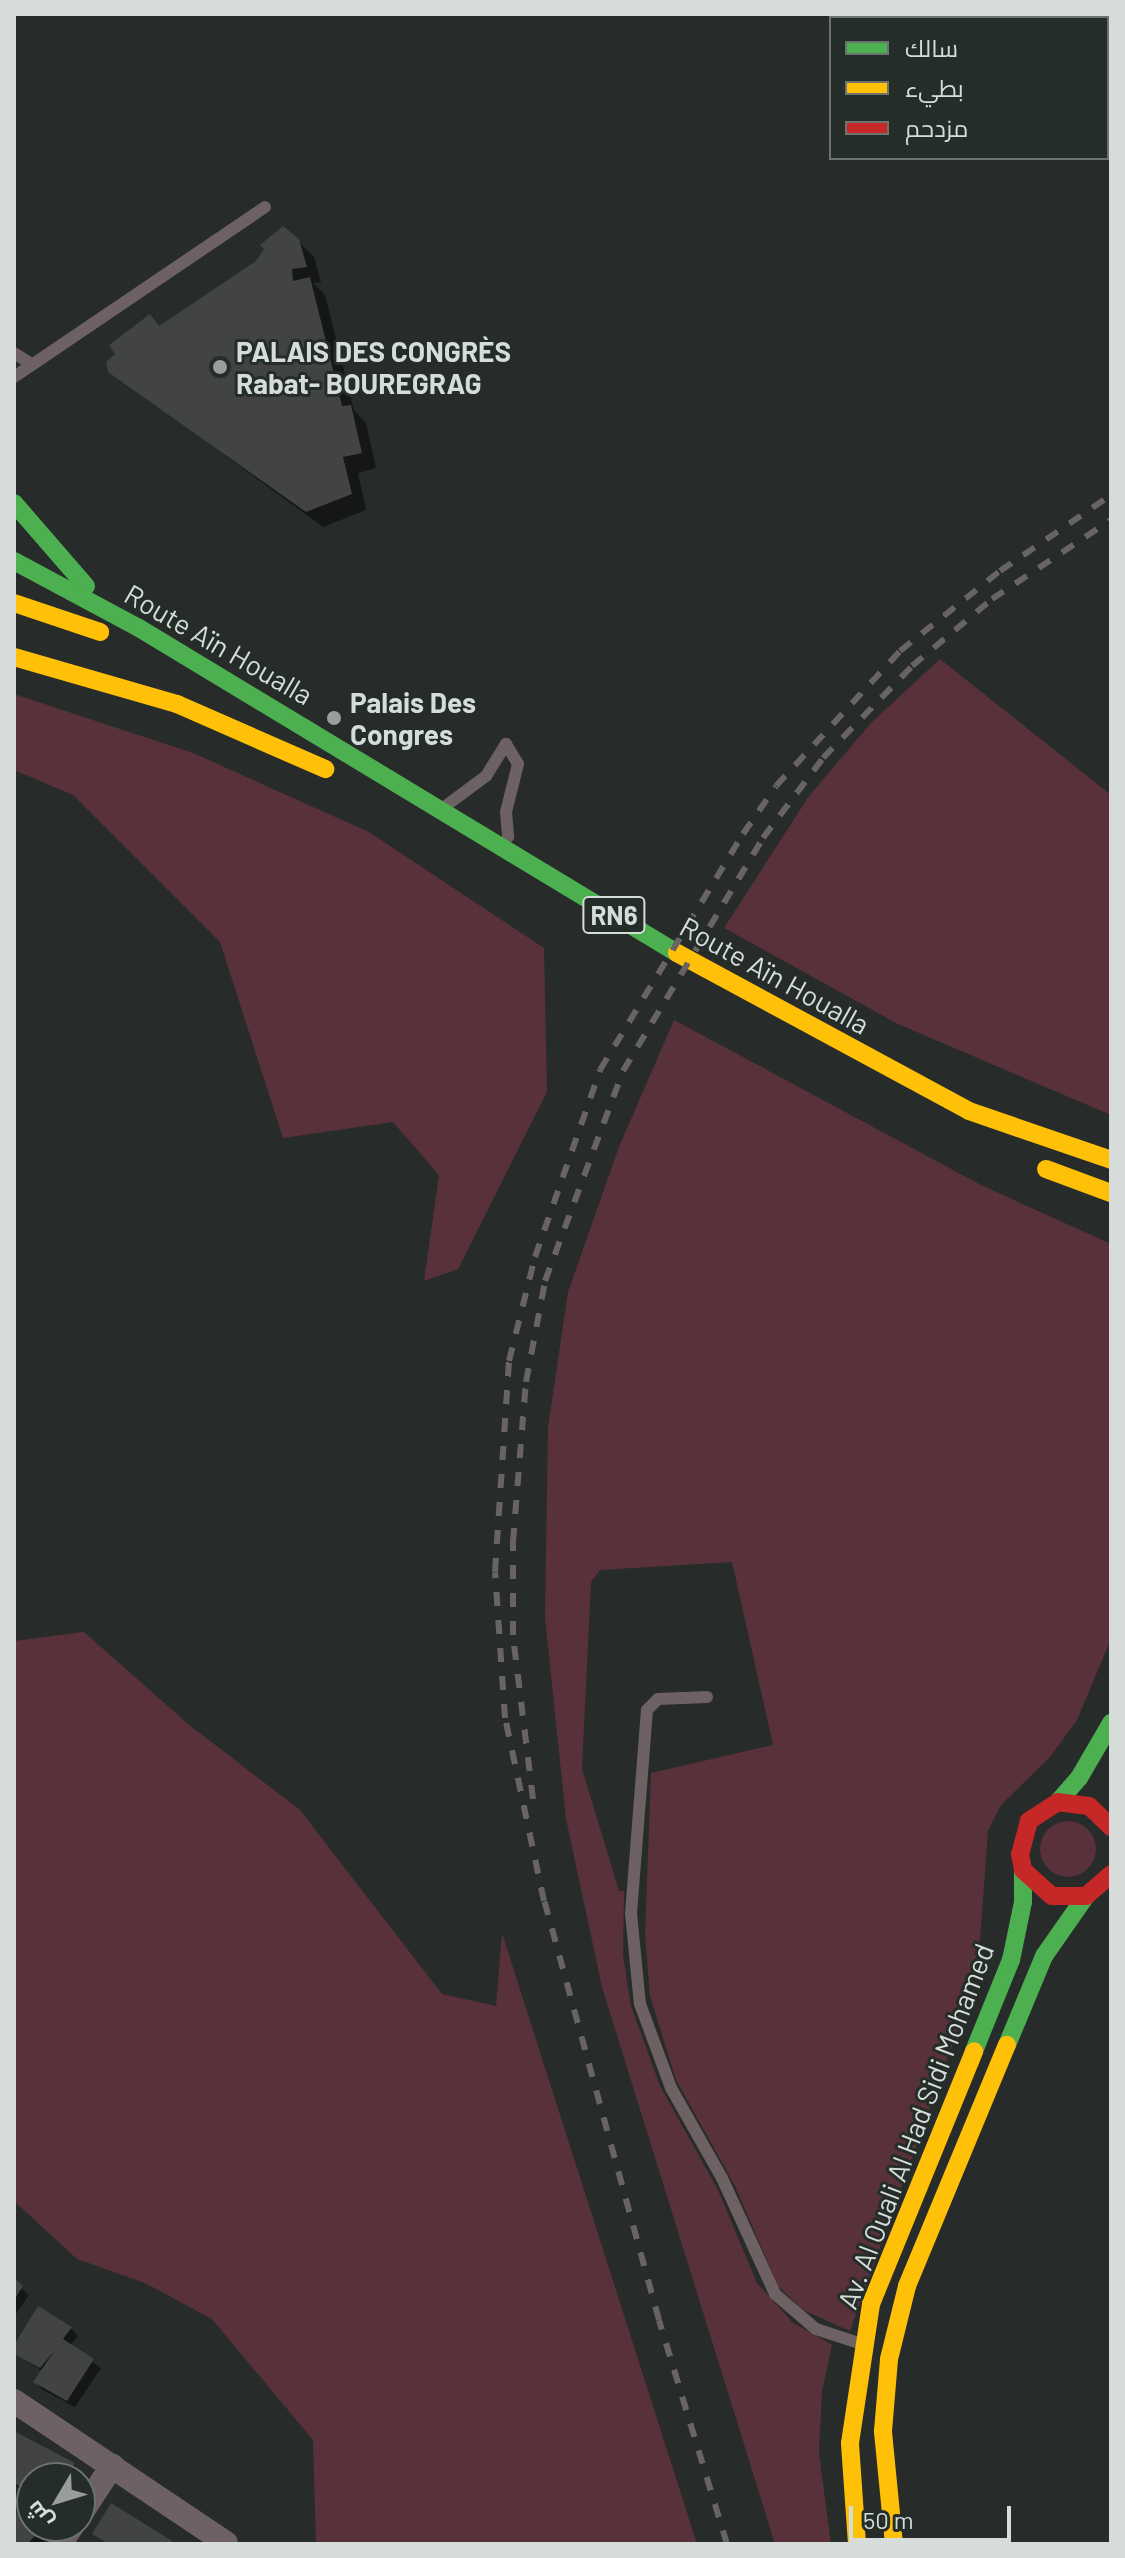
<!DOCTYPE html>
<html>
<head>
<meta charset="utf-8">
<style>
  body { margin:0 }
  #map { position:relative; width:1125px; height:2558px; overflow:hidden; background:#272b29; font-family:Barlow,Cairo,sans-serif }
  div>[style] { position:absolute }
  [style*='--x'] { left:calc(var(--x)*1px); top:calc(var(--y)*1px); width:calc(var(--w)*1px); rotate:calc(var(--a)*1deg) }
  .green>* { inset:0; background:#59313b }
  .round { border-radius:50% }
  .shadow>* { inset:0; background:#0007 }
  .building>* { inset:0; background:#414443 }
  .lane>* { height:12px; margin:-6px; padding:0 6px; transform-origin:6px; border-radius:6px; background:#6e6164 }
  .street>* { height:24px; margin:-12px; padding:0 12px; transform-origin:12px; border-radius:12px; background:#6e6164 }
  .fast>* { height:18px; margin:-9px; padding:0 9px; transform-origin:9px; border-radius:9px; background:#4caf50 }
  .slow>* { height:18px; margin:-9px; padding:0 9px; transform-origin:9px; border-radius:9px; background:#ffc107 }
  .jam>* { height:18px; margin:-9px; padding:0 9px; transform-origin:9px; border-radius:9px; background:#c62828 }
  .rail>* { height:6px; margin-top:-3px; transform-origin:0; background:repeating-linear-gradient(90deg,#686464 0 14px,transparent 0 28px) }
  .dots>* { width:22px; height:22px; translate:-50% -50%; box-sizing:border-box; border:4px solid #252d29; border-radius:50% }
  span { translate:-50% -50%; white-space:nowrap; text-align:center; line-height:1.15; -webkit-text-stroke:6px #252d29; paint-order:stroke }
  .shield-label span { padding:2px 6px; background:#252d29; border:2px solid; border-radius:6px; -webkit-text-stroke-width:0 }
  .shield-label { font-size:26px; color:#d6dcd9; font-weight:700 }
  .poi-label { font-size:28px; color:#d6dcd9; font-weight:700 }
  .left { translate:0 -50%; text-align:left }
  .street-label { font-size:28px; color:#d6dcd9 }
  .frame { position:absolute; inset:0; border:16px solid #d6dcd9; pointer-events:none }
  .legend { position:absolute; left:829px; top:16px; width:280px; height:144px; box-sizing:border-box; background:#252d29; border:2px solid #6c736f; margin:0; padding:10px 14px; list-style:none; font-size:24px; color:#d6dcd9 }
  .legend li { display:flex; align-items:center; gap:16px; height:40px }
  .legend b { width:40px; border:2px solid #6c736f }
  .north { position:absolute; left:16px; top:2462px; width:80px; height:80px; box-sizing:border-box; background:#252d29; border:2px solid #6c736f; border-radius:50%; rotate:232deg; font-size:22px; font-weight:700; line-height:32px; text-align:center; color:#d6dcd9 }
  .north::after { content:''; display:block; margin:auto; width:28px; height:36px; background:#999e9b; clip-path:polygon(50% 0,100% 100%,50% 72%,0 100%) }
  .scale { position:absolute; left:849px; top:2506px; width:162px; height:36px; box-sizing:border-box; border:4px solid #d6dcd9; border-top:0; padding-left:10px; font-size:24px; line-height:28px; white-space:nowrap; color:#d6dcd9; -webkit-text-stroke:6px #252d29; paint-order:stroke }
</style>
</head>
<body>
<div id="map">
  <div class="green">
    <i style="clip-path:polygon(940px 659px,1111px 795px,1111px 1115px,898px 1024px,724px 928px,809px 796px,871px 723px)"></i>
    <i style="clip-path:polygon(14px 694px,193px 753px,369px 832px,544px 948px,547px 1092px,458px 1269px,424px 1281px,439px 1175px,393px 1122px,283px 1138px,220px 942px,73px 795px,14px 770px)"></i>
    <i style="clip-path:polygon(674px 1020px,981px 1185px,1111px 1244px,1111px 1639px,1077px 1720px,1050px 1757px,1001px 1805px,988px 1831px,980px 1940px,966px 2007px,850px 2331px,803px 2310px,778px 2286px,735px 2186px,676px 2080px,650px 1996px,645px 1935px,651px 1773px,773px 1745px,732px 1562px,600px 1570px,591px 1582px,582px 1769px,619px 1891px,624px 1891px,623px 1955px,631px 2006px,660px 2086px,718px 2190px,757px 2283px,792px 2322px,832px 2345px,822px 2392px,819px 2453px,831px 2544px,775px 2544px,602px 1987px,566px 1819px,545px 1618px,548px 1427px,568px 1292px,619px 1147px)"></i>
    <i style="clip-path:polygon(84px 1632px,188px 1724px,300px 1810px,442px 1994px,496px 2006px,502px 1933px,697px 2544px,316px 2544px,313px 2440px,212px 2319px,145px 2283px,77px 2259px,14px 2201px,14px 1641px)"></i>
    <i class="round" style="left:1040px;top:1821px;width:56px;height:56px"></i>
  </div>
  <div class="shadow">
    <i style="clip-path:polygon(298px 241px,314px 257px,321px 282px,313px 283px,325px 295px,354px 410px,366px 423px,376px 468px,358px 473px,366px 510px,323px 527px,110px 371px,160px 328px)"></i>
    <i style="clip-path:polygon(14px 2282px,29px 2295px,14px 2317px)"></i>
    <i style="clip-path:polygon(71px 2329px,78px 2336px,70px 2346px,101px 2368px,75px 2407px,43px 2390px,35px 2382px,43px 2371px,14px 2353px,14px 2348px)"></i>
    <i style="clip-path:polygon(14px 2433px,74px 2465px,86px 2477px,80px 2485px,80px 2478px,32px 2478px,32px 2496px,20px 2489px,14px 2484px)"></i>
    <i style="clip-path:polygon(14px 2514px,46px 2539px,41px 2544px,14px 2544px)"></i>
  </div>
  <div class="building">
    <i style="clip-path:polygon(283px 226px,299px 239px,307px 267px,292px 269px,293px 281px,310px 277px,342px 406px,351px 405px,362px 453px,343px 457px,352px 494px,306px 512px,108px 372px,106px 362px,115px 354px,109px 345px,150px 314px,159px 326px,256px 261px,264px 249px,260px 245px)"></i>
    <i style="clip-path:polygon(14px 2278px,23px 2286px,14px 2300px)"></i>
    <i style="clip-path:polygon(38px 2306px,72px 2327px,63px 2339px,94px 2359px,67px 2401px,33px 2382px,55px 2350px,40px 2368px,14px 2354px,14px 2345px)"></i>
    <i style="clip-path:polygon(14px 2431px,75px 2463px,66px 2478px,32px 2478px,32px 2494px,14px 2483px)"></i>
    <i style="clip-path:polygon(111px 2503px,177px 2544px,109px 2544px,92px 2534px)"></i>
    <i style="clip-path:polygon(14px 2511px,40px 2531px,27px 2544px,14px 2544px)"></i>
  </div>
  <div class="lane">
    <i style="--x:14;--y:353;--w:19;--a:32"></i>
    <i style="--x:14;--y:377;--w:303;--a:-34.1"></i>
    <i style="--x:447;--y:805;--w:49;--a:-36.6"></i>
    <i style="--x:486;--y:776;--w:38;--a:-58"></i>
    <i style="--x:506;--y:744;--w:23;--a:59"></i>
    <i style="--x:518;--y:764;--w:49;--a:104"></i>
    <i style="--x:506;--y:812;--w:25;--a:85"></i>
    <i style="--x:707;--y:1697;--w:49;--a:177.7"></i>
    <i style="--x:658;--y:1699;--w:16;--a:135"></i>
    <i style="--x:647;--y:1710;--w:204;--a:94.5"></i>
    <i style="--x:631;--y:1913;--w:91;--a:84.4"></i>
    <i style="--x:640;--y:2004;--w:90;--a:69.7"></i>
    <i style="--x:671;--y:2088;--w:103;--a:60.5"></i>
    <i style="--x:722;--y:2178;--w:128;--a:65.4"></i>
    <i style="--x:775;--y:2294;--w:54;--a:40.5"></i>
    <i style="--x:816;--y:2329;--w:48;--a:18.1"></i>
  </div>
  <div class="street">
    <i style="--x:14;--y:2401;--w:255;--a:33.8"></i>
    <i style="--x:80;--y:2515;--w:59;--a:-56.9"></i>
    <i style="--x:60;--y:2544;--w:22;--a:-56"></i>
  </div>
  <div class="fast">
    <i style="--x:14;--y:503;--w:110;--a:49.1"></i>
    <i style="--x:14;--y:561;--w:142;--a:28.2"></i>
    <i style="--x:139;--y:628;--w:629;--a:31.14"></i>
    <i style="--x:1058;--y:1802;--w:32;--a:-49"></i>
    <i style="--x:1079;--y:1778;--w:64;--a:-59.8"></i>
    <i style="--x:1007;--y:2045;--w:96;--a:-67.4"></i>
    <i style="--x:1044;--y:1956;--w:73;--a:-55"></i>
    <i style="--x:974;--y:2051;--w:98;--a:-67.9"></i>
    <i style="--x:1011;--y:1960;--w:59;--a:-78.3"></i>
    <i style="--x:1023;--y:1902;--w:32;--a:-90"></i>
  </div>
  <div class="slow">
    <i style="--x:14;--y:603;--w:91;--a:18.6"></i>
    <i style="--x:14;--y:657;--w:170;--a:16.1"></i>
    <i style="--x:177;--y:704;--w:162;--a:23.7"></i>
    <i style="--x:677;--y:953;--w:332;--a:28.4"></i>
    <i style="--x:969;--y:1111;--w:150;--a:19"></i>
    <i style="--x:1046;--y:1169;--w:69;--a:20.3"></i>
    <i style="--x:857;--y:2544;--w:101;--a:-94"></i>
    <i style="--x:850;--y:2443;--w:141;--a:-81.4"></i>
    <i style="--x:871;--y:2304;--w:273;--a:-67.8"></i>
    <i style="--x:894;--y:2544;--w:114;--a:-95.6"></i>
    <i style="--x:883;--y:2431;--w:72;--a:-85.2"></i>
    <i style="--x:889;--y:2359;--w:75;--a:-76.1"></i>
    <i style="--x:907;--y:2286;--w:261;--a:-67.5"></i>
  </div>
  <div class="jam">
    <i style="--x:1111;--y:1827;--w:30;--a:-136"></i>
    <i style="--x:1089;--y:1806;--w:31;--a:-173"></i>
    <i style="--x:1058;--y:1802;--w:35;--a:147"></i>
    <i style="--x:1029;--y:1821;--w:34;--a:105"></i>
    <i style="--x:1020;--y:1854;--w:16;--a:79"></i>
    <i style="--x:1023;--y:1870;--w:39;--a:42"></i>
    <i style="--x:1052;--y:1896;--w:34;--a:0"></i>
    <i style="--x:1086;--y:1896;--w:33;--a:-41"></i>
  </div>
  <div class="rail">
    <i style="--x:533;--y:1799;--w:165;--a:-97"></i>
    <i style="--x:513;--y:1635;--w:93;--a:-90"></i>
    <i style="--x:513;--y:1542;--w:161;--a:-85.4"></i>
    <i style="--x:526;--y:1382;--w:103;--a:-79.3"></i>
    <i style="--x:545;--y:1281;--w:224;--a:-69.6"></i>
    <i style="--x:623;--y:1071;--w:272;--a:-59"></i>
    <i style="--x:763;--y:838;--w:100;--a:-53.1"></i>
    <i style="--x:823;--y:758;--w:128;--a:-45.9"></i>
    <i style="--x:912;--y:666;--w:104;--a:-39.9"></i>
    <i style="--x:992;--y:599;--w:143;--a:-33.6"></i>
    <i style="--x:727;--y:2544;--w:234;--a:-106.9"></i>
    <i style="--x:659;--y:2320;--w:434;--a:-105.3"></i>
    <i style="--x:544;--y:1901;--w:187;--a:-102"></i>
    <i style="--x:505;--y:1718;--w:146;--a:-93.9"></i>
    <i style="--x:495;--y:1572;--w:211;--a:-86.2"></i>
    <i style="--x:509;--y:1361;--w:107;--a:-76"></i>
    <i style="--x:535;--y:1257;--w:198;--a:-70.8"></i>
    <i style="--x:600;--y:1070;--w:276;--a:-58.8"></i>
    <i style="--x:743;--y:834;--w:58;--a:-55.5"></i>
    <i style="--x:776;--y:786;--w:183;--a:-47.4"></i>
    <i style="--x:900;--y:651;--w:128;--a:-38.7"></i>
    <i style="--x:1000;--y:571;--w:135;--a:-34.4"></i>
  </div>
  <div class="dots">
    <i style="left:220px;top:367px;background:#999e9b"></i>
    <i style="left:334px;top:718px;background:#999e9b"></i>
  </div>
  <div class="shield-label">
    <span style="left:614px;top:915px">RN6</span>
  </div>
  <div class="poi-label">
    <span class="left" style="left:236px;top:367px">PALAIS DES CONGRÈS<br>Rabat- BOUREGRAG</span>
    <span class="left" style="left:350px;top:718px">Palais Des<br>Congres</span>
  </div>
  <div class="street-label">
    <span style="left:219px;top:644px;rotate:30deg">Route Aïn Houalla</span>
    <span style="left:775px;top:975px;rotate:29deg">Route Aïn Houalla</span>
    <span style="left:915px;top:2126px;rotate:-69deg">Av. Al Ouali Al Had Sidi Mohamed</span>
  </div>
  <div class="frame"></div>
  <ul class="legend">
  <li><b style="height:10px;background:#4caf50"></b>سالك</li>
  <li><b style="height:10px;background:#ffc107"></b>بطيء</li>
  <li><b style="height:10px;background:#c62828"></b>مزدحم</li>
  </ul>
  <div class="north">ش</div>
  <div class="scale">50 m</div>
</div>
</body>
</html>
